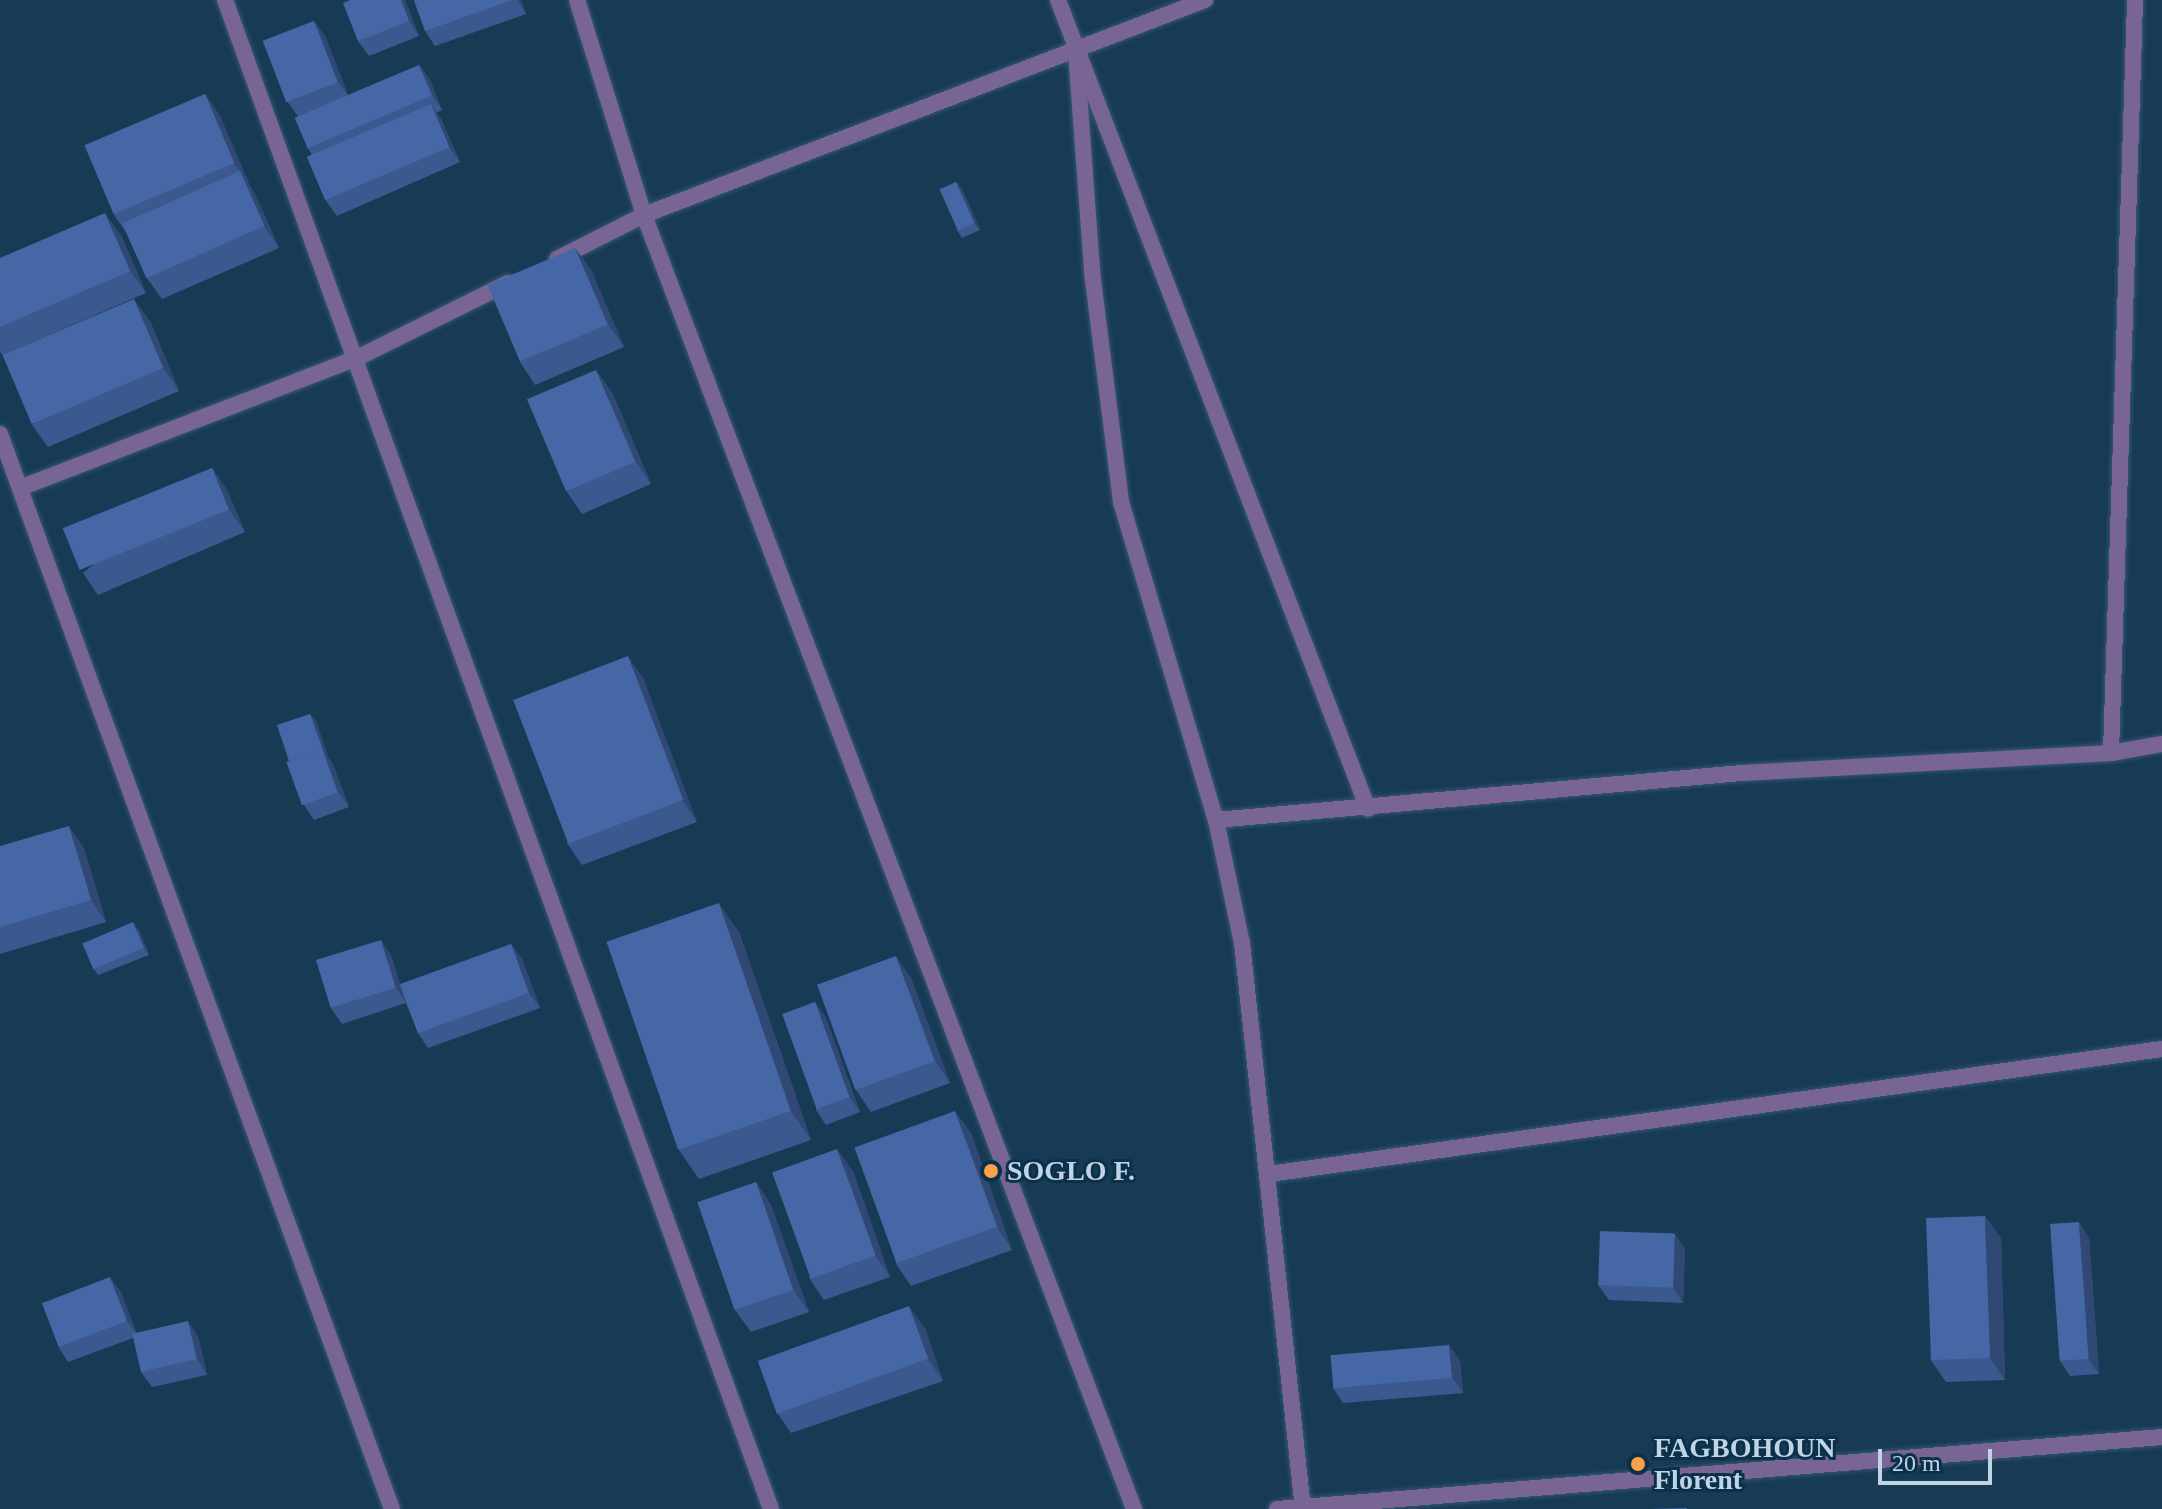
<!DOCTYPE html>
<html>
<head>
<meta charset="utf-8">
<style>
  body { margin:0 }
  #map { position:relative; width:2162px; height:1509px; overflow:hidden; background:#173b55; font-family:Georgia,serif }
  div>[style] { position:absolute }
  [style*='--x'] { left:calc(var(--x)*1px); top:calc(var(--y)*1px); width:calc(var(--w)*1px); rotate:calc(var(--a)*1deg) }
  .roads { filter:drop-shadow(0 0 2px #36576f) drop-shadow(0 0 2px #36576f) }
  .street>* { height:16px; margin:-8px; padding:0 8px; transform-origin:8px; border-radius:8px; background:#796595 }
  .wall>* { inset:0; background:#3c598f }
  .shaded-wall>* { inset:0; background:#314874 }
  .building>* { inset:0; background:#4667a6; transform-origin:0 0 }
  .dots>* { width:22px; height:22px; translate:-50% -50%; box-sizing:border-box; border:4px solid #0b314a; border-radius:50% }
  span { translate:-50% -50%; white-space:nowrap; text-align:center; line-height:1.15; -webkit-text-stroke:6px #0b314a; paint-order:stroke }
  .poi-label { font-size:28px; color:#c1d4e5; font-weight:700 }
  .left { translate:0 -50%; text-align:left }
  .scale { position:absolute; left:1878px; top:1449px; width:114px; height:36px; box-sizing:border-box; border:4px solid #c1d4e5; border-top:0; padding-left:10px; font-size:24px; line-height:28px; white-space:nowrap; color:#c1d4e5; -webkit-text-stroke:6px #0b314a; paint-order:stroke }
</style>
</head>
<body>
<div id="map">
  <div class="roads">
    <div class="street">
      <i style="--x:225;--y:0;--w:1605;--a:70.11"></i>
      <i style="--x:577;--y:0;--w:225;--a:72.7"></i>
      <i style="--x:644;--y:215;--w:1384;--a:69.26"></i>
      <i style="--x:1058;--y:0;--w:866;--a:69.03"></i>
      <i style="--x:1076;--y:52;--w:221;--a:85.8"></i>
      <i style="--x:1092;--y:272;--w:232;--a:82.8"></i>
      <i style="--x:1121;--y:502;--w:332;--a:73.4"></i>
      <i style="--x:1216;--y:820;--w:126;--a:78.1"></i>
      <i style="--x:1242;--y:943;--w:569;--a:83.85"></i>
      <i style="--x:557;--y:259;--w:97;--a:-26.8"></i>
      <i style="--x:644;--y:215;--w:601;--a:-20.97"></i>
      <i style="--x:0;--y:434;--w:1144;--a:69.97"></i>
      <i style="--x:20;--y:488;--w:359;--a:-21.1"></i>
      <i style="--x:355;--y:359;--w:171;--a:-26.4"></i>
      <i style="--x:2111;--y:753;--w:753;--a:-88.17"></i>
      <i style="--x:1216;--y:820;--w:528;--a:-5.11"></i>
      <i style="--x:1742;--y:773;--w:370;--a:-3.1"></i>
      <i style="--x:2111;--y:753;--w:52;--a:-10"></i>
      <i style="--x:1269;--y:1174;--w:902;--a:-7.97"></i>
      <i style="--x:1277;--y:1509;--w:888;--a:-4.65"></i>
    </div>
  </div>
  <div class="wall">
    <i style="clip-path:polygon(350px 0,405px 0,419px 36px,369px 56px,358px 41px)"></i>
    <i style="clip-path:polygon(414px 0,521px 0,526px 14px,435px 46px,425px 31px)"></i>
    <i style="clip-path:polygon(314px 21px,325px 36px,348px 95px,419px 65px,430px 80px,442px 110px,436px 113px,441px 119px,460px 162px,337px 216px,326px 201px,312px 155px,307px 147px,297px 115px,287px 101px)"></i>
    <i style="clip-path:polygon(205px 94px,220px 116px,249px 185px,255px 194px,279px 248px,162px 299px,146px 277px,128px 235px,114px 215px)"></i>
    <i style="clip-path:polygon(956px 182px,962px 189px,980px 230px,962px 238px,957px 230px)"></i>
    <i style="clip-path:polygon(121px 235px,146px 293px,2px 355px,0 351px,0 258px)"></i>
    <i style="clip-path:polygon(575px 248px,591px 270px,624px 347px,535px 385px,520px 362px)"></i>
    <i style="clip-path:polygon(150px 321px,179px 391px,48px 447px,32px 425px)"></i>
    <i style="clip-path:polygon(612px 392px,651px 484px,582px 514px,567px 492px)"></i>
    <i style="clip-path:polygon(212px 468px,227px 490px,245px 532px,98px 595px,83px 573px)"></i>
    <i style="clip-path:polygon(643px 678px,697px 822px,582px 865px,567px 843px)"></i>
    <i style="clip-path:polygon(310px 714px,316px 721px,328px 757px,333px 764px,349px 807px,314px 820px,304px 805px,289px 762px)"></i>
    <i style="clip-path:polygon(0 846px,84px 848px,106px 922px,0 954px)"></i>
    <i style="clip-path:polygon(139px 930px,149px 955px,98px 975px,93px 968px)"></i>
    <i style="clip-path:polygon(739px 932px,811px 1140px,699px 1179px,679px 1150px)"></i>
    <i style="clip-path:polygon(511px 944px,522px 959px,540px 1008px,428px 1048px,418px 1033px,406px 1003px,342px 1024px,331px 1008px,391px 955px,400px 984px)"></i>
    <i style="clip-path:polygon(911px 978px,950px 1083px,871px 1112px,856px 1090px)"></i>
    <i style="clip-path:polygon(815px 1002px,826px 1018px,860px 1112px,826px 1125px,816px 1110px)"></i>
    <i style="clip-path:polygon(971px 1133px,1012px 1250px,911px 1286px,896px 1264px)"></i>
    <i style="clip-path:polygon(853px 1171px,890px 1277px,824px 1300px,809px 1278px)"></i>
    <i style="clip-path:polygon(756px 1182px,771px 1205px,809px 1312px,751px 1332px,735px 1310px)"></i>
    <i style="clip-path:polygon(2001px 1238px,2005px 1380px,1946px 1382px,1930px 1359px)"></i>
    <i style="clip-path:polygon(2089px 1238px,2099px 1374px,2070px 1376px,2060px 1361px)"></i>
    <i style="clip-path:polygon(1685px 1249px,1683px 1303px,1609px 1300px,1598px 1285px)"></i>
    <i style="clip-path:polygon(121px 1292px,136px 1333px,198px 1336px,207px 1375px,152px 1387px,141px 1372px,133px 1338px,68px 1362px,58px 1346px)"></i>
    <i style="clip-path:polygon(925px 1328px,943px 1381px,791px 1433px,776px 1411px)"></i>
    <i style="clip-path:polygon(1460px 1360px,1463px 1393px,1343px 1403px,1333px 1388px)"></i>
  </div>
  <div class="shaded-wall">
    <i style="clip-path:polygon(401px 0,405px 0,419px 36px,409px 21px)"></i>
    <i style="clip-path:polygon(517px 0,521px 0,526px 14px)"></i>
    <i style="clip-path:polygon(314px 21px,325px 36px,349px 97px,338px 82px)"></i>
    <i style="clip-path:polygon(419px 65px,430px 80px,442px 110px,432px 95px)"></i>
    <i style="clip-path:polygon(205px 94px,220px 116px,250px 185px,234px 163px)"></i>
    <i style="clip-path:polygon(431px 104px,441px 119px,460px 162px,449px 147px)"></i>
    <i style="clip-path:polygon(240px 171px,255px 194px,279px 248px,264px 226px)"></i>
    <i style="clip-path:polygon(956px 182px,962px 189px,980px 230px,974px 223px)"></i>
    <i style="clip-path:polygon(105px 213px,121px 235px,146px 293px,130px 271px)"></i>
    <i style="clip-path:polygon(575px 248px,591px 270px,624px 347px,608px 324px)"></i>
    <i style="clip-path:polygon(134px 299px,150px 321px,179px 391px,163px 368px)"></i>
    <i style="clip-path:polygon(596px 370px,612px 392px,651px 484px,636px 462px)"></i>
    <i style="clip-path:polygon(212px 468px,227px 490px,245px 532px,229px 510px)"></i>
    <i style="clip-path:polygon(628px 656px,643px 678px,697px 822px,682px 800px)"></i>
    <i style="clip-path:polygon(310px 714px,316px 721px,328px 757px,333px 764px,349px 807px,338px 792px)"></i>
    <i style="clip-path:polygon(69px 826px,84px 848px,106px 922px,91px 900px)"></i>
    <i style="clip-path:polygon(719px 903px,739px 932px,811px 1140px,791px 1111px)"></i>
    <i style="clip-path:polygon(133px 922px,139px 930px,149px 955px,144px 948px)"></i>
    <i style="clip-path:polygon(381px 940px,391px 955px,406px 1003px,396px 988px)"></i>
    <i style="clip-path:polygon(511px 944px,522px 959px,540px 1008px,529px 993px)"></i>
    <i style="clip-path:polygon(896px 956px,911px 978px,950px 1083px,935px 1061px)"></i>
    <i style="clip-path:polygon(815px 1002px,826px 1018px,860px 1112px,849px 1097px)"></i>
    <i style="clip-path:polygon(955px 1111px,971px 1133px,1012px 1250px,997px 1227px)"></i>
    <i style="clip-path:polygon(837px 1149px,853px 1171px,890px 1277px,875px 1255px)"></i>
    <i style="clip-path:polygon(756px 1182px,771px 1205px,809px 1312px,793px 1290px)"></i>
    <i style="clip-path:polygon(1985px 1216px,2001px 1238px,2005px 1380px,1990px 1358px)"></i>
    <i style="clip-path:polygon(2079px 1222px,2089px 1238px,2099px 1374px,2088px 1359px)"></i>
    <i style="clip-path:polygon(1675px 1234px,1685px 1249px,1683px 1303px,1673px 1288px)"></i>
    <i style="clip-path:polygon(110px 1277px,121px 1292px,138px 1336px,127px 1321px)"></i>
    <i style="clip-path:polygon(909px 1306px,925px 1328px,943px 1381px,928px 1359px)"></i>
    <i style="clip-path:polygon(188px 1321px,198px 1336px,207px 1375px,197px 1359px)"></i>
    <i style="clip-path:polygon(1449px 1345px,1460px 1360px,1463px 1393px,1452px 1378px)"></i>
  </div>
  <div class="building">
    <i style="clip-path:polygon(350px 0,401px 0,409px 21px,358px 41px,343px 3px)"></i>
    <i style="clip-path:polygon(414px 0,512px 0,425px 31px)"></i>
    <i style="left:314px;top:21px;width:66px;height:55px;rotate:69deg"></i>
    <i style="left:419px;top:65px;width:33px;height:135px;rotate:67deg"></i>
    <i style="left:205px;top:94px;width:75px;height:131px;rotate:67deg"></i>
    <i style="left:431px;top:104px;width:47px;height:135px;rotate:67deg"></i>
    <i style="left:240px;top:171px;width:60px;height:129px;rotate:66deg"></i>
    <i style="left:956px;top:182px;width:45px;height:18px;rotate:66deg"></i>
    <i style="clip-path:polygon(105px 213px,130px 271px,0 327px,0 258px)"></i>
    <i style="left:575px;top:248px;width:83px;height:95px;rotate:67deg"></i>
    <i style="left:134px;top:299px;width:75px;height:143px;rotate:67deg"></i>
    <i style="left:596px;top:370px;width:100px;height:75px;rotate:67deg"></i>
    <i style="left:212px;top:468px;width:45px;height:161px;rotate:68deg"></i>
    <i style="left:628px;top:656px;width:154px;height:123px;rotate:69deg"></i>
    <i style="clip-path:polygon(310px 714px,323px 750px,322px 749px,289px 761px,277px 725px)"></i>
    <i style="left:322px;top:749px;width:46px;height:38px;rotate:70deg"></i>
    <i style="clip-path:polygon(69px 826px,91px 900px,0 927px,0 846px)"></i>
    <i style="left:719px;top:903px;width:220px;height:119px;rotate:71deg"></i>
    <i style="left:133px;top:922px;width:28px;height:55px;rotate:67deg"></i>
    <i style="left:381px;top:940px;width:50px;height:68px;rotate:73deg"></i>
    <i style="left:511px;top:944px;width:52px;height:118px;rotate:70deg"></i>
    <i style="left:896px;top:956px;width:112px;height:84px;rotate:70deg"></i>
    <i style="left:815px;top:1002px;width:101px;height:35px;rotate:70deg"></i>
    <i style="left:955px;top:1111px;width:123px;height:107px;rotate:70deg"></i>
    <i style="left:837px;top:1149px;width:113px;height:69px;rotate:70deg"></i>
    <i style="left:756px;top:1182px;width:114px;height:62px;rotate:71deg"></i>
    <i style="left:1985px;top:1216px;width:142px;height:59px;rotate:88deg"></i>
    <i style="left:2079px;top:1222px;width:137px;height:29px;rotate:86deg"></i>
    <i style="left:1600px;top:1231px;width:75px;height:54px;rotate:2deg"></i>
    <i style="left:110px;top:1277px;width:47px;height:73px;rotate:69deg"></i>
    <i style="left:909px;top:1306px;width:56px;height:161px;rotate:70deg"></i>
    <i style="left:188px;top:1321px;width:39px;height:57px;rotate:77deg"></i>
    <i style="left:1449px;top:1345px;width:33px;height:119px;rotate:85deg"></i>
    <i style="clip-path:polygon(1687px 1508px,1687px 1509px,1650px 1509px)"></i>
  </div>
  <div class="dots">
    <i style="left:991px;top:1171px;background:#f8a14a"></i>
    <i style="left:1638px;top:1464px;background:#f8a14a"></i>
  </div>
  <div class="poi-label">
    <span class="left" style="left:1007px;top:1171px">SOGLO F.</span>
    <span class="left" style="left:1654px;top:1464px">FAGBOHOUN<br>Florent</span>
  </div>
  <div class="scale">20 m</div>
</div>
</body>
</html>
